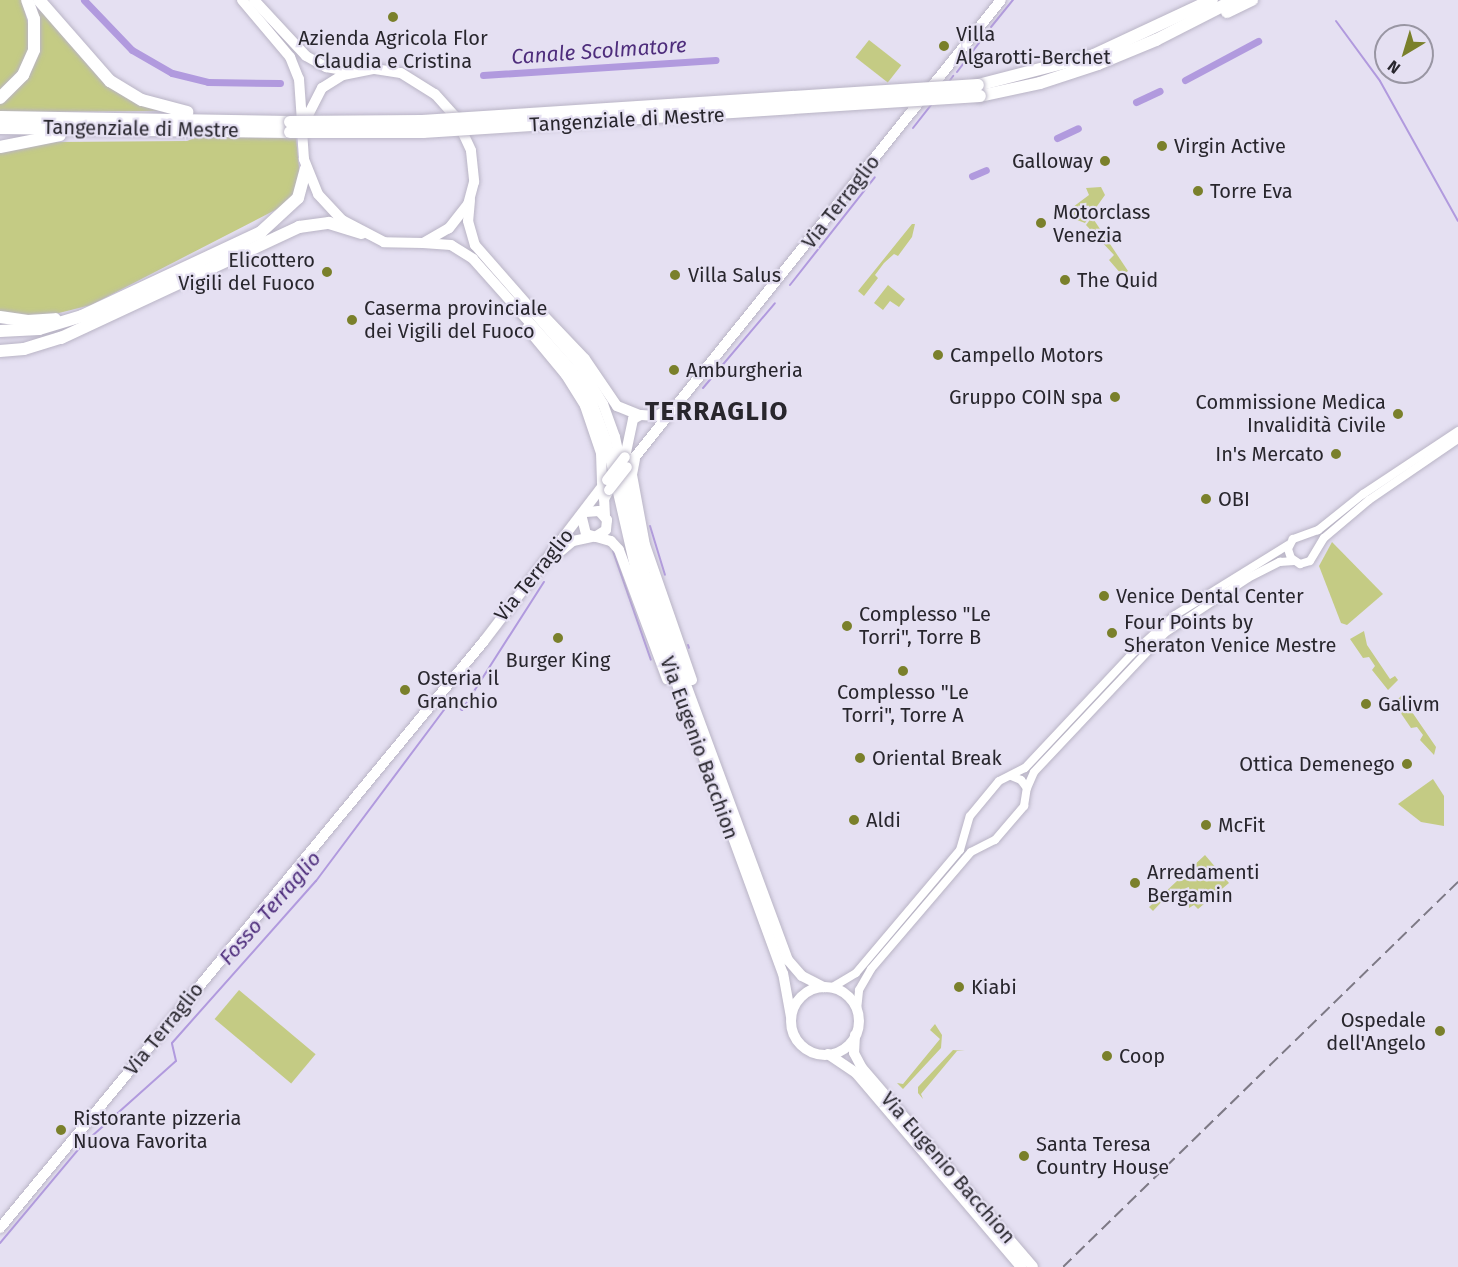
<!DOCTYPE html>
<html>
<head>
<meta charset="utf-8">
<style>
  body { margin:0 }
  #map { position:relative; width:1458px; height:1267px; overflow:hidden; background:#e5e0f2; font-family:"Fira Sans",sans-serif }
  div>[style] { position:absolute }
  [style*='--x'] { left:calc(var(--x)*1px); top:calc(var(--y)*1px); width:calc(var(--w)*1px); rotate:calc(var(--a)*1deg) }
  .green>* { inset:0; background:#c4cb84; transform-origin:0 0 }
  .stream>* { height:2px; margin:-1px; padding:0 1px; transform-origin:1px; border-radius:1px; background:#b19ade }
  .canal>* { height:7px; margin:-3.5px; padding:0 3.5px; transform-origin:3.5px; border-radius:3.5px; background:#b19ade }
  .roads { filter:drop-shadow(0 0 2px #b9b4c5) drop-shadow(0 0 2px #b9b4c5) }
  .minor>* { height:8px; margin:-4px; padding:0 4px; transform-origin:4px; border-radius:4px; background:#fff }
  .major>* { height:10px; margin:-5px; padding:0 5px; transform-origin:5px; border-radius:5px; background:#fff }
  .major>.ring { margin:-5px; padding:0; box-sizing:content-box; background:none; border:10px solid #fff; border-radius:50% }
  .highway>* { height:12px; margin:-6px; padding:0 6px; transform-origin:6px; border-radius:6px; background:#fff }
  .rail>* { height:2px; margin-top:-1px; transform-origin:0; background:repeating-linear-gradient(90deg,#7d7985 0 12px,transparent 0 18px) }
  .bridges { filter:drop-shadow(0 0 2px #b9b4c5) drop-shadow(0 0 2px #b9b4c5) }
  .major-bridge>* { height:10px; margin:-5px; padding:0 5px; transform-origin:5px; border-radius:5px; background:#fff }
  .highway-bridge>* { height:12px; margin:-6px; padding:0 6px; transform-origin:6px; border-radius:6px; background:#fff }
  .dots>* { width:16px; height:16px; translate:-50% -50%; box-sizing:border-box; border:3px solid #e5e0f2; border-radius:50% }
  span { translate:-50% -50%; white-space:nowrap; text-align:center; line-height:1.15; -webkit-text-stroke:4.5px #e5e0f2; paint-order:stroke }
  .poi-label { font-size:20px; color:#28262d }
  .left { translate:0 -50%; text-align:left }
  .right { translate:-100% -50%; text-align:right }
  .street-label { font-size:20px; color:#28262d }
  .water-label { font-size:21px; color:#4e2d7c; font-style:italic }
  .district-label { font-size:26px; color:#28262d; font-weight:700; letter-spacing:1.5px }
  .north { position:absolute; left:1374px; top:24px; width:60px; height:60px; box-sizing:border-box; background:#e5e0f2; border:2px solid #9996a3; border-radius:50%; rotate:218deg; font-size:16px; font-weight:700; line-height:24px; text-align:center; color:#28262d }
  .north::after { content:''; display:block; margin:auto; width:21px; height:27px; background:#7a802b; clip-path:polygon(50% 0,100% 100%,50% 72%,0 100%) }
</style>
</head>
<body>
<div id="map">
  <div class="green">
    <i style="clip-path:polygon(0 0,22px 0,31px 36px,25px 64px,0 93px)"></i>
    <i style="clip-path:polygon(37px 0,77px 51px,159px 111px,0 112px,0 100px,27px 73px,32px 7px)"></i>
    <i style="left:869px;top:40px;width:41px;height:22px;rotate:38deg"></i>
    <i style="clip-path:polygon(200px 136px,296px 138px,300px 177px,294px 194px,283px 206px,91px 305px,43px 317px,0 314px,0 149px,56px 142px,187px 141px)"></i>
    <i style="clip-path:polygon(1101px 187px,1105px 195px,1085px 223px,1077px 220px,1069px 210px,1089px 195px,1086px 188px)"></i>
    <i style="clip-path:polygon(1092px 217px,1128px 271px,1122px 275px,1109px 260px,1114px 255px,1086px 225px)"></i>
    <i style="clip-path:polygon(912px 224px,915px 224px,912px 237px,898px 256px,894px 254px,884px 263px,875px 275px,878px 278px,864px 296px,858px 291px)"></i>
    <i style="clip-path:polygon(888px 285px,905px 299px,899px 307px,890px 301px,883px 310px,874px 303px)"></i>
    <i style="clip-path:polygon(1332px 542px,1383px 594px,1347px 625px,1341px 623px,1319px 566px)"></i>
    <i style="clip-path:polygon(1364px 631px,1367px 645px,1390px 679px,1395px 676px,1398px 680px,1388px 690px,1372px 670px,1375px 666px,1369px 657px,1363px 658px,1350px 639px)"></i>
    <i style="clip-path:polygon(1401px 696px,1436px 747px,1434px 755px,1420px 740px,1423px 735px,1417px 727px,1411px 728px,1400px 712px,1396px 701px)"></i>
    <i style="clip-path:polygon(1433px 779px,1444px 796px,1444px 826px,1421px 822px,1398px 804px)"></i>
    <i style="clip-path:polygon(1205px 855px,1229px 883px,1198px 909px,1194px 905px,1189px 908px,1189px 896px,1179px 892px,1167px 896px,1153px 911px,1149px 907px)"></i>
    <i style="left:239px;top:990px;width:100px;height:38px;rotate:40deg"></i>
    <i style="clip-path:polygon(935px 1024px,942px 1035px,941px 1048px,903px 1089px,897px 1083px,903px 1084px,940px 1039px,930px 1030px)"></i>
    <i style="clip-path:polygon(953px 1050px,965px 1051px,957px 1051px,921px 1094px,923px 1099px,918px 1093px,918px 1087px)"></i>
  </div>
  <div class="stream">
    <i style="--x:1336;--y:21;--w:74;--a:53.7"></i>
    <i style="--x:1380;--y:81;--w:160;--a:60.9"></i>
    <i style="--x:991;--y:27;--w:35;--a:-51"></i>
    <i style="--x:957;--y:72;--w:40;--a:-53"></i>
    <i style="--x:948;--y:83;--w:9;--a:-54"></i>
    <i style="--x:913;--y:128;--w:31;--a:-52"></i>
    <i style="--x:790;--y:285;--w:137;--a:-51.8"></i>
    <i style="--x:703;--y:388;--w:111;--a:-49.7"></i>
    <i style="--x:650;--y:526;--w:51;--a:73"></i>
    <i style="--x:613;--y:551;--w:115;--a:70.8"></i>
    <i style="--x:688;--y:645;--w:3;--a:72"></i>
    <i style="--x:0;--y:1243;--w:128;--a:-50.1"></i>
    <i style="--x:82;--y:1145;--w:126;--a:-41.8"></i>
    <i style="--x:176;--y:1061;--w:18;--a:-103"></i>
    <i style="--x:172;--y:1043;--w:217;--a:-48.4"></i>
    <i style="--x:316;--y:881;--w:222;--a:-53.2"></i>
    <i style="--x:449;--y:703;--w:15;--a:28"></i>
    <i style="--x:462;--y:710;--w:152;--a:-57.4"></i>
  </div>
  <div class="canal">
    <i style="--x:84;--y:0;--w:69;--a:46.2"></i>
    <i style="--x:132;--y:50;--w:46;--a:29.9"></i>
    <i style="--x:172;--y:73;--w:37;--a:14"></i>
    <i style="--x:208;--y:82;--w:72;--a:0.8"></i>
    <i style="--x:483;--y:75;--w:233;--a:-3.7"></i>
    <i style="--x:1185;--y:80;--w:83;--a:-28.1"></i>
    <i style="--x:1136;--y:102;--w:26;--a:-25"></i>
    <i style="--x:1057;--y:138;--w:23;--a:-25"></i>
    <i style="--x:972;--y:176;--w:15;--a:-23"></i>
  </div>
  <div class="roads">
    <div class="minor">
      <i style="--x:1458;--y:431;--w:114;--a:146.4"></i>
      <i style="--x:1363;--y:494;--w:58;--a:141.3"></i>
      <i style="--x:1318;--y:530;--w:27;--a:160"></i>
      <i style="--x:1293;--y:539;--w:11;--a:117"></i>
      <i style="--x:1288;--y:549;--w:9;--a:72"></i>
      <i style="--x:1291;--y:558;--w:11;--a:34"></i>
      <i style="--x:1300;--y:564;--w:10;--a:-17"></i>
      <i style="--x:1310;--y:561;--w:27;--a:-59"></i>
      <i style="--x:1324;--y:538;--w:59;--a:-40.2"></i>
      <i style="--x:1369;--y:500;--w:108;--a:-34.4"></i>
      <i style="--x:1027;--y:788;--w:17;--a:-66"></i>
      <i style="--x:1034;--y:772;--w:191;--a:-46.7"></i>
      <i style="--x:1165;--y:633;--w:100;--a:-33.5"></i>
      <i style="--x:1248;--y:578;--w:36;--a:-27"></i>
      <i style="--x:1280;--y:562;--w:14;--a:-4"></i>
      <i style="--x:831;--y:988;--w:29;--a:-31"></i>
      <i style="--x:856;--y:973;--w:161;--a:-49.8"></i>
      <i style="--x:960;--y:850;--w:35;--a:-74"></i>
      <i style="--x:970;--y:816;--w:45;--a:-50.4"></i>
      <i style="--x:999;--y:781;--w:29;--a:-27"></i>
      <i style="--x:1025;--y:768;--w:155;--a:-46.8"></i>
      <i style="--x:1131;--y:655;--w:59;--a:-42.3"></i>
      <i style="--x:1175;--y:615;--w:133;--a:-31.8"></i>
      <i style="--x:857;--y:1010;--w:20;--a:-84"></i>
      <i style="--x:859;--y:990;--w:24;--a:-60"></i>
      <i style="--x:871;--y:969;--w:154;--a:-49.5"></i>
      <i style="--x:971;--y:852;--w:27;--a:-27"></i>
      <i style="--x:995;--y:840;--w:45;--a:-49.5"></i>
      <i style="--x:1024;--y:806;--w:18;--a:-81"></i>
      <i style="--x:1027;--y:788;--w:10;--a:-127"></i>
      <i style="--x:1021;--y:780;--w:11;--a:-158"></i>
    </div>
    <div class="major">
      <i style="--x:242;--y:0;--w:75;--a:49.9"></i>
      <i style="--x:290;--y:57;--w:24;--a:68"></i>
      <i style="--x:299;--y:79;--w:39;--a:86"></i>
      <i style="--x:254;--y:0;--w:76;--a:47.1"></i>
      <i style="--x:306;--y:56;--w:23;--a:29"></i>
      <i style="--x:326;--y:67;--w:23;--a:10"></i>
      <i style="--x:375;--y:69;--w:26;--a:9"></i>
      <i style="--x:401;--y:73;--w:40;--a:32"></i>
      <i style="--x:435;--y:94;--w:30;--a:48"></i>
      <i style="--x:455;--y:116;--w:38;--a:65"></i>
      <i style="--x:471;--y:151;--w:31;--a:84"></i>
      <i style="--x:474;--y:182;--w:23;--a:105"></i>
      <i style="--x:468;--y:204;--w:31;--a:128"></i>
      <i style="--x:449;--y:228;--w:30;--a:150"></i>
      <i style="--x:423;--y:243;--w:39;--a:-179"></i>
      <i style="--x:384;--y:242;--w:47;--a:-152.4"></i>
      <i style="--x:342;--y:220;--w:35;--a:-133"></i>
      <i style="--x:318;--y:194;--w:38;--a:-112"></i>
      <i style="--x:304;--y:159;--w:32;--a:-94"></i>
      <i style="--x:302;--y:127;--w:44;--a:-62.9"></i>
      <i style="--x:322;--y:88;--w:25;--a:-32"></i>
      <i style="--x:343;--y:75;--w:33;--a:-11"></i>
      <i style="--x:470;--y:200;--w:21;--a:95"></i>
      <i style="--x:468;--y:221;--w:25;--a:74"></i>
      <i style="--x:475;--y:245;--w:158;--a:48.8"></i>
      <i style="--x:579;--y:364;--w:47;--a:59"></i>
      <i style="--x:603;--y:404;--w:35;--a:70"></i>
      <i style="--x:615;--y:437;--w:137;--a:77.8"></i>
      <i style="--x:644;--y:571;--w:415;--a:69.7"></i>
      <i style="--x:788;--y:960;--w:21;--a:49"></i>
      <i style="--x:802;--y:976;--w:25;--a:27"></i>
      <i style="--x:423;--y:243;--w:28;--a:4"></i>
      <i style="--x:451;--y:245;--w:26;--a:32"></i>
      <i style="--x:473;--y:259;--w:147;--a:48.3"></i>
      <i style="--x:571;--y:369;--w:37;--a:57"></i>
      <i style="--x:591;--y:400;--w:43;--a:69.4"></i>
      <i style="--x:606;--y:440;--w:139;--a:77.1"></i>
      <i style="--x:637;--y:575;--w:424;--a:69.9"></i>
      <i style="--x:783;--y:973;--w:45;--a:79.7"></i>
      <i style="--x:545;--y:317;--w:58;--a:46.4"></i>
      <i style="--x:585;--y:359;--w:57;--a:55.8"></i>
      <i style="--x:617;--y:406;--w:24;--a:22"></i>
      <i style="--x:527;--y:328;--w:61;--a:50.3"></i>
      <i style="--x:566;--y:375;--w:36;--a:58"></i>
      <i style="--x:585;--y:406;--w:50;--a:71.2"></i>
      <i style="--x:601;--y:453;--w:33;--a:88"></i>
      <i style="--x:625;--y:457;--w:39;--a:-78"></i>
      <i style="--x:633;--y:419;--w:9;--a:-27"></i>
      <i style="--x:641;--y:415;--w:15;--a:4"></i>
      <i style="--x:656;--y:416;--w:21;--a:-29"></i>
      <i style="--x:635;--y:459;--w:16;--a:101"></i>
      <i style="--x:632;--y:475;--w:71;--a:79.5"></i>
      <i style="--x:645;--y:545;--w:143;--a:70.8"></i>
      <i style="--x:627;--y:467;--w:598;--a:-51.31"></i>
      <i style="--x:586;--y:512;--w:13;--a:-4"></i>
      <i style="--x:599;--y:511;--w:12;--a:48"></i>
      <i style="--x:607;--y:520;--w:10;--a:96"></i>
      <i style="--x:606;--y:530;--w:13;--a:148"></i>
      <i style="--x:605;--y:516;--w:17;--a:-93"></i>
      <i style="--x:604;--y:499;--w:10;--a:-61"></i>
      <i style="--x:582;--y:518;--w:16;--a:76"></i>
      <i style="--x:586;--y:534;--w:26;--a:16"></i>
      <i style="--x:611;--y:541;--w:12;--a:48"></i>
      <i style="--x:619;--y:550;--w:138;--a:69.6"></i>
      <i style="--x:561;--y:551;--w:16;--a:-40"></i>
      <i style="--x:573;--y:541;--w:19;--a:-12"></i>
      <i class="ring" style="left:791px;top:987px;width:58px;height:58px"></i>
      <i style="--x:855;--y:1035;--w:18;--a:93"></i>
      <i style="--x:854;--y:1053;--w:17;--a:62"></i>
      <i style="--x:862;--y:1068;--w:262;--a:49.3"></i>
      <i style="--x:828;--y:1054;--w:34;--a:34"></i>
      <i style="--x:856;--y:1073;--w:255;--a:49.6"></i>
      <i style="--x:0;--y:1228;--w:761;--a:-50.49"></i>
      <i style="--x:484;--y:641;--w:203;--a:-52.6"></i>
    </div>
    <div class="highway">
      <i style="--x:39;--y:0;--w:108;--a:48.8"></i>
      <i style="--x:110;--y:81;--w:37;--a:31"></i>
      <i style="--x:142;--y:100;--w:47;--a:14.9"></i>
      <i style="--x:1227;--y:12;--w:28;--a:-26"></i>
      <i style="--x:978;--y:85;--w:120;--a:-14.5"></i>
      <i style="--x:1094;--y:55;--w:130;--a:-25"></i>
      <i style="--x:980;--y:96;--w:61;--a:-12.2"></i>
      <i style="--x:1040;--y:83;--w:61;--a:-18.1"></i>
      <i style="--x:1098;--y:64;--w:63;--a:-22.5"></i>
      <i style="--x:1156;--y:40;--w:88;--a:-27.1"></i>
      <i style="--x:0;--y:98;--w:33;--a:-45"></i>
      <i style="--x:23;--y:75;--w:27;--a:-66"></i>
      <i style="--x:34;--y:50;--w:31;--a:-90"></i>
      <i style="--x:34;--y:19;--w:20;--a:-110"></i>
      <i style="--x:0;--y:117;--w:290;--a:1"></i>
      <i style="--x:0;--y:128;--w:290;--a:0.8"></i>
      <i style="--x:0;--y:147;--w:61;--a:-11.3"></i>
      <i style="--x:0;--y:317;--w:28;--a:8"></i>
      <i style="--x:28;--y:321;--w:27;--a:-4"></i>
      <i style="--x:0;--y:331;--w:39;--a:-3"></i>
      <i style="--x:39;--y:329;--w:45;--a:-16.8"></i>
      <i style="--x:82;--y:316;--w:198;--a:-25.1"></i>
      <i style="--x:261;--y:232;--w:50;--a:-42.6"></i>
      <i style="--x:298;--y:198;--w:30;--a:-75"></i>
      <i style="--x:0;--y:351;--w:24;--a:-5"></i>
      <i style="--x:24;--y:349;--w:39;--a:-17"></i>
      <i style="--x:61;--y:338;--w:263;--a:-25"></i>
      <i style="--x:299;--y:227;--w:30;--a:-8"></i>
      <i style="--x:329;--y:223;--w:34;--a:17"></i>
    </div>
  </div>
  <div class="rail">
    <i style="--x:1063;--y:1267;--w:552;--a:-44.27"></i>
  </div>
  <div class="bridges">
    <div class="major-bridge">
      <i style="--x:607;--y:480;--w:29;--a:-52"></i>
      <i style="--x:609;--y:490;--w:29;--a:-52"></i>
    </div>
    <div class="highway-bridge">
      <i style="--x:290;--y:122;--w:132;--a:-0.4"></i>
      <i style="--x:422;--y:121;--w:557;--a:-3.7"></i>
      <i style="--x:290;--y:132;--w:133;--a:0"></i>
      <i style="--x:423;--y:132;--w:558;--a:-3.7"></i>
    </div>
  </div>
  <div class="dots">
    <i style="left:393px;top:17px;background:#7a802b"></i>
    <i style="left:944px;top:46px;background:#7a802b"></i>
    <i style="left:1162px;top:146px;background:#7a802b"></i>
    <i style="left:1105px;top:161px;background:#7a802b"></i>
    <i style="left:1198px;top:191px;background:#7a802b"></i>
    <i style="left:1041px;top:223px;background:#7a802b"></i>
    <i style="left:327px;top:272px;background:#7a802b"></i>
    <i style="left:675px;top:275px;background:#7a802b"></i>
    <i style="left:1065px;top:280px;background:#7a802b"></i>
    <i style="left:352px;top:320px;background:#7a802b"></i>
    <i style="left:938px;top:355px;background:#7a802b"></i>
    <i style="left:674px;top:370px;background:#7a802b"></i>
    <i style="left:1115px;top:397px;background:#7a802b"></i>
    <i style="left:1398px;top:414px;background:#7a802b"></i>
    <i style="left:1336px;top:454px;background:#7a802b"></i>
    <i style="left:1206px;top:499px;background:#7a802b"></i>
    <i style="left:1104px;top:596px;background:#7a802b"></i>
    <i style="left:847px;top:626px;background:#7a802b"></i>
    <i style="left:1112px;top:633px;background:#7a802b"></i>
    <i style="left:558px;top:638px;background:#7a802b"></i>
    <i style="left:903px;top:671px;background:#7a802b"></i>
    <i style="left:405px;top:690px;background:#7a802b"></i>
    <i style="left:1366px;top:704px;background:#7a802b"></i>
    <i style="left:860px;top:758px;background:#7a802b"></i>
    <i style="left:1407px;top:764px;background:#7a802b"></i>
    <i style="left:854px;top:820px;background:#7a802b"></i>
    <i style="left:1206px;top:825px;background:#7a802b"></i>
    <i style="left:1135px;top:883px;background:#7a802b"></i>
    <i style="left:959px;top:987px;background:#7a802b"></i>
    <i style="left:1440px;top:1031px;background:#7a802b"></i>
    <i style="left:1107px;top:1056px;background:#7a802b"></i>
    <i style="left:61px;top:1130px;background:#7a802b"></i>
    <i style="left:1024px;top:1156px;background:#7a802b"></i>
  </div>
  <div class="poi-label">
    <span class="left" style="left:956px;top:46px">Villa<br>Algarotti-Berchet</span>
    <span style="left:393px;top:50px">Azienda Agricola Flor<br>Claudia e Cristina</span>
    <span class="left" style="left:1174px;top:146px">Virgin Active</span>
    <span class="right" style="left:1093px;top:161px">Galloway</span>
    <span class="left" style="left:1210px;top:191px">Torre Eva</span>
    <span class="left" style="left:1053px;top:224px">Motorclass<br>Venezia</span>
    <span class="right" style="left:315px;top:272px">Elicottero<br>Vigili del Fuoco</span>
    <span class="left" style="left:688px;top:275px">Villa Salus</span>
    <span class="left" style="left:1077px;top:280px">The Quid</span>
    <span class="left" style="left:364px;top:320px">Caserma provinciale<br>dei Vigili del Fuoco</span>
    <span class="left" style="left:950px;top:355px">Campello Motors</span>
    <span class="left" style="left:686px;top:370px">Amburgheria</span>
    <span class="right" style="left:1103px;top:397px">Gruppo COIN spa</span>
    <span class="right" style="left:1386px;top:414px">Commissione Medica<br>Invalidità Civile</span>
    <span class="right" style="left:1324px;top:454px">In's Mercato</span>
    <span class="left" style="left:1218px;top:499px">OBI</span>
    <span class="left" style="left:1116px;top:596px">Venice Dental Center</span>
    <span class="left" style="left:859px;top:626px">Complesso "Le<br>Torri", Torre B</span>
    <span class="left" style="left:1124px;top:634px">Four Points by<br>Sheraton Venice Mestre</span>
    <span style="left:558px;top:660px">Burger King</span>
    <span class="left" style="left:417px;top:690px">Osteria il<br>Granchio</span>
    <span style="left:903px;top:704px">Complesso "Le<br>Torri", Torre A</span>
    <span class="left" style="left:1378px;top:704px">Galivm</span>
    <span class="left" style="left:872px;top:758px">Oriental Break</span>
    <span class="right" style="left:1395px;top:764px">Ottica Demenego</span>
    <span class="left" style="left:866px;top:820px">Aldi</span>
    <span class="left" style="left:1218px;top:825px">McFit</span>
    <span class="left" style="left:1147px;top:884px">Arredamenti<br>Bergamin</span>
    <span class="left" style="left:971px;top:987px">Kiabi</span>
    <span class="right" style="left:1426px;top:1032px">Ospedale<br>dell'Angelo</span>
    <span class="left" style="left:1119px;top:1056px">Coop</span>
    <span class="left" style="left:73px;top:1130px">Ristorante pizzeria<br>Nuova Favorita</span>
    <span class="left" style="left:1036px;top:1156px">Santa Teresa<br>Country House</span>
  </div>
  <div class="street-label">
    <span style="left:627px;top:120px;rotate:-3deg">Tangenziale di Mestre</span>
    <span style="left:141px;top:129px;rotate:1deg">Tangenziale di Mestre</span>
    <span style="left:841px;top:202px;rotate:-52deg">Via Terraglio</span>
    <span style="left:534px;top:575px;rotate:-51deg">Via Terraglio</span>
    <span style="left:699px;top:748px;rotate:70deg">Via Eugenio Bacchion</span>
    <span style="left:164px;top:1029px;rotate:-51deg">Via Terraglio</span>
    <span style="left:948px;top:1168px;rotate:49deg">Via Eugenio Bacchion</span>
  </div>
  <div class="water-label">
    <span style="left:599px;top:51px;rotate:-4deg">Canale Scolmatore</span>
    <span style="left:270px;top:908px;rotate:-49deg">Fosso Terraglio</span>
  </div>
  <div class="district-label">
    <span style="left:717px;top:412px">TERRAGLIO</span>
  </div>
  <div class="north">N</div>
</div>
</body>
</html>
